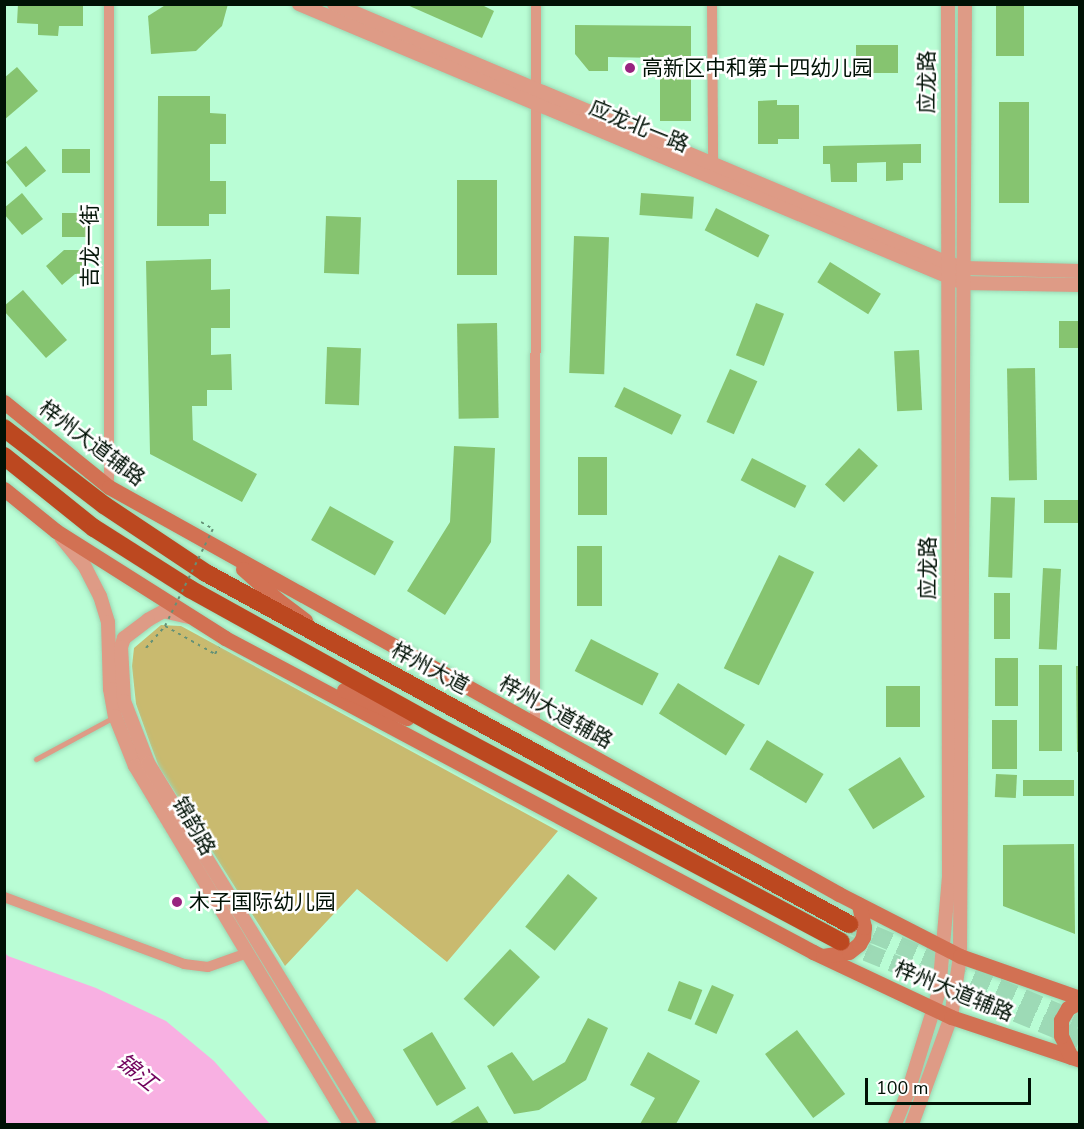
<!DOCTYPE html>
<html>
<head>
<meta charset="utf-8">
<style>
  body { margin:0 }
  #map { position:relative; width:1084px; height:1129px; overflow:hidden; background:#b9fdd5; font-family:"Nunito Sans","Noto Sans SC",sans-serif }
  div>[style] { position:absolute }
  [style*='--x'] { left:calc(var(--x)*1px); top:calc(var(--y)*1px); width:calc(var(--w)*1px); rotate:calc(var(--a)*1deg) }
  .green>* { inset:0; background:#c9ba6f }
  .water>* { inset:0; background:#f8b0e2 }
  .building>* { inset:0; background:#86c470; transform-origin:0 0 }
  .trunk-tunnel>* { height:18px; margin-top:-9px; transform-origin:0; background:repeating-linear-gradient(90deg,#9ddab6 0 18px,transparent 0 27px) }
  .path>* { height:2px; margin-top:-1px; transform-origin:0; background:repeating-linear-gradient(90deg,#649176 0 3px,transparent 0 7.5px) }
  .roads { filter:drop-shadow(0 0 2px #9bd7b4) drop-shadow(0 0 2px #9bd7b4) }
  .service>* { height:5px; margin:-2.5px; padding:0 2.5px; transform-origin:2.5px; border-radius:2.5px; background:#de9b86 }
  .minor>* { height:10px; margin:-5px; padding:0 5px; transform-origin:5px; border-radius:5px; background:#de9b86 }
  .tertiary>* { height:14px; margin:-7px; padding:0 7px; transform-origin:7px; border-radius:7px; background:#de9b86 }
  .secondary>* { height:15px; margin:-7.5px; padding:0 7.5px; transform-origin:7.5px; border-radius:7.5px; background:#d27153 }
  .trunk>* { height:18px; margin:-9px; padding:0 9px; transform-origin:9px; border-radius:9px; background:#bc4820 }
  .path-bridge>* { height:2px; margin-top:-1px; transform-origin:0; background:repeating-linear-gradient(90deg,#649176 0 3px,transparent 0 7.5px) }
  .dots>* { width:16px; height:16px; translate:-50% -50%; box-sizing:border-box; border:3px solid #fff; border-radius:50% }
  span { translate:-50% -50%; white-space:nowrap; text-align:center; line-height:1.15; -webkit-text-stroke:5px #fff; paint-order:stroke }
  .poi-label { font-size:21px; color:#001105 }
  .left { translate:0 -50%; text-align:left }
  .street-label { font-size:21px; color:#001105 }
  .water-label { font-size:22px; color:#71035d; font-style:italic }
  .frame { position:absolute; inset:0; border:6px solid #001105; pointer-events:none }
  .scale { position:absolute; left:865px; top:1078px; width:166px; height:27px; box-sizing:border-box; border:3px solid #001105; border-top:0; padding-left:8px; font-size:18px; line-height:21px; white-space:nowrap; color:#001105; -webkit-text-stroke:4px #fff; paint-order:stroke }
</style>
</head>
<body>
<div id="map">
  <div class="green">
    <i style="clip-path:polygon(161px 625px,181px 626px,558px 831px,447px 962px,357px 889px,285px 966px,159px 767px,150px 743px,136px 704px,132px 666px,134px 648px)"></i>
  </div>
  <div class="water">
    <i style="clip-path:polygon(4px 952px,8px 956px,96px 988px,166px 1021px,214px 1061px,270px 1124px,5px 1124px)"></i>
  </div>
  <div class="building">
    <i style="clip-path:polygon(18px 4px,83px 4px,83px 26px,59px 26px,58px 36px,38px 35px,38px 24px,17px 23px)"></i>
    <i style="clip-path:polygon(167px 4px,228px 4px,222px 26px,196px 51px,151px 54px,148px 16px)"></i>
    <i style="clip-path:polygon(405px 4px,480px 4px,494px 11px,482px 38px)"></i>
    <i style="left:996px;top:4px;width:28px;height:52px"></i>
    <i style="clip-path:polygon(575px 25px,691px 26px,691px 121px,660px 121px,660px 58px,608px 57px,608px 71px,589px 71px,575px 54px)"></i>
    <i style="left:856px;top:45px;width:42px;height:28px"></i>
    <i style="clip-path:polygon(17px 67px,38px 91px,4px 120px,4px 78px)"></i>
    <i style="clip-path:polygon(158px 96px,210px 96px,210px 113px,226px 114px,226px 144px,210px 144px,210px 181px,226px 181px,226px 214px,209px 214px,209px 226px,157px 226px)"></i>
    <i style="clip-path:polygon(777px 100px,777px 105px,799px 105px,799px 139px,778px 139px,778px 144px,758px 144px,758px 101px)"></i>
    <i style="left:999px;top:102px;width:30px;height:101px"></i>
    <i style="clip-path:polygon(921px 144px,921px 163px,903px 163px,903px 180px,886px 181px,886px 162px,857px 163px,857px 182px,831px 182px,830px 164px,823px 164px,823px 146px)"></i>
    <i style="left:26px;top:146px;width:32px;height:26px;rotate:51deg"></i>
    <i style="left:90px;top:149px;width:24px;height:28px;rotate:90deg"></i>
    <i style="left:457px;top:180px;width:40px;height:95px"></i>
    <i style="clip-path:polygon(22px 193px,43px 219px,22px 235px,4px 214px,4px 208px)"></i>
    <i style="left:641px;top:193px;width:53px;height:22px;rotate:4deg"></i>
    <i style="left:716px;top:208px;width:60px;height:25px;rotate:27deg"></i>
    <i style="left:90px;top:213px;width:24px;height:28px;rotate:90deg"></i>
    <i style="left:326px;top:216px;width:35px;height:57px;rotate:2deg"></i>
    <i style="left:574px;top:236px;width:35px;height:137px;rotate:2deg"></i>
    <i style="clip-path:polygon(64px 250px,87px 250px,87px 273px,75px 274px,62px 285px,46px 266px)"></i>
    <i style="clip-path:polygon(211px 259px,211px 290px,230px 289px,230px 328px,211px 328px,211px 355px,231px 354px,232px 390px,207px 390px,207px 406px,192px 406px,193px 440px,257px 474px,242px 502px,150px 454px,146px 261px)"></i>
    <i style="left:830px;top:262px;width:60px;height:24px;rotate:32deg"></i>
    <i style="clip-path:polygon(23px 290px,67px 340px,46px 358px,4px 311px,4px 306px)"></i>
    <i style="left:756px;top:303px;width:30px;height:56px;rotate:21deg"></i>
    <i style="left:1059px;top:321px;width:21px;height:27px"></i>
    <i style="left:497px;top:323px;width:95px;height:40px;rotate:89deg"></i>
    <i style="left:327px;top:347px;width:34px;height:57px;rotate:2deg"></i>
    <i style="left:919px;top:350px;width:60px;height:25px;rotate:87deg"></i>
    <i style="left:1035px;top:368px;width:112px;height:28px;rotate:89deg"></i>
    <i style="left:730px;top:369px;width:30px;height:58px;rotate:24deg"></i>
    <i style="left:624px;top:387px;width:64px;height:22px;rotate:26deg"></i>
    <i style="clip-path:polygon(454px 446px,495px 448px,491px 542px,445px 615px,407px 591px,450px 522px)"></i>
    <i style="left:859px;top:448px;width:26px;height:50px;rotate:43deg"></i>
    <i style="left:578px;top:457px;width:29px;height:58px"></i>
    <i style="left:752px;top:458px;width:61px;height:25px;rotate:27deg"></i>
    <i style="left:991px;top:497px;width:24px;height:80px;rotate:2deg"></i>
    <i style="left:1044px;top:500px;width:36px;height:23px"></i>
    <i style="left:330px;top:506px;width:73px;height:39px;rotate:29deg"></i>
    <i style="left:577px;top:546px;width:25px;height:60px"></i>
    <i style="left:779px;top:555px;width:39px;height:126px;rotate:26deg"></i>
    <i style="left:1043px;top:568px;width:18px;height:81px;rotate:3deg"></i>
    <i style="left:994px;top:593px;width:16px;height:46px"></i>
    <i style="left:591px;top:639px;width:76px;height:36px;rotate:27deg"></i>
    <i style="left:995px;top:658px;width:23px;height:48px"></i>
    <i style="left:1039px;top:665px;width:23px;height:86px"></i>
    <i style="clip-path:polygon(1076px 666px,1080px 666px,1080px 752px,1077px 752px)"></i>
    <i style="left:678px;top:683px;width:79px;height:36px;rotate:32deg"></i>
    <i style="left:886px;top:686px;width:34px;height:41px"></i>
    <i style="left:992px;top:720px;width:25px;height:49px"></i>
    <i style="left:767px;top:740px;width:66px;height:34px;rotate:31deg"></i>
    <i style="left:900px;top:757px;width:47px;height:61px;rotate:58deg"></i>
    <i style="left:996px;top:774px;width:21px;height:23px;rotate:3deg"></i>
    <i style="left:1023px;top:780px;width:51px;height:16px"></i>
    <i style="clip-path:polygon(1074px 844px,1075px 934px,1003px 906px,1003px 845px)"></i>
    <i style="left:568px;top:874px;width:38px;height:68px;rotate:39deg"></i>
    <i style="left:510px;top:949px;width:41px;height:68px;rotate:43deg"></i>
    <i style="left:679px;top:981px;width:25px;height:32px;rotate:21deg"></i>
    <i style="left:712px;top:985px;width:24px;height:43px;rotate:24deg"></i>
    <i style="clip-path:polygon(588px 1018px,608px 1028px,586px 1080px,539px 1110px,514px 1114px,487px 1066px,512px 1052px,533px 1081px,565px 1062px)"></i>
    <i style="left:797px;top:1030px;width:80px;height:40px;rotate:53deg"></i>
    <i style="left:432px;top:1032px;width:66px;height:34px;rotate:59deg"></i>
    <i style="clip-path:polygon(648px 1052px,700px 1081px,676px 1124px,640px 1124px,655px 1098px,630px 1085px)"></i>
    <i style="clip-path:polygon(478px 1106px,489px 1124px,451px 1124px,450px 1123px)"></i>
  </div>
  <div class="trunk-tunnel">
    <i style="--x:849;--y:924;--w:251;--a:23"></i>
    <i style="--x:841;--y:942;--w:258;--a:22.1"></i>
  </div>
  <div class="path">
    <i style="--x:201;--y:522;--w:14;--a:30"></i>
    <i style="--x:146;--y:648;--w:29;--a:-49"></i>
    <i style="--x:165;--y:626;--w:57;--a:29.2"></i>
    <i style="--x:215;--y:654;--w:8;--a:-60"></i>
  </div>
  <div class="roads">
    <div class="service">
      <i style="--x:36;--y:759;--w:89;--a:-28.3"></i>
    </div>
    <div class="minor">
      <i style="--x:109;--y:4;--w:483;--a:90"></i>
      <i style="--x:712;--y:4;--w:161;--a:89.6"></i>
      <i style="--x:535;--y:725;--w:721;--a:-89.92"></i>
      <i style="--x:4;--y:897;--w:192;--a:20.4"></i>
      <i style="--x:184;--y:964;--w:24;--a:7"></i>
      <i style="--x:208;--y:967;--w:41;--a:-19.7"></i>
    </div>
    <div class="tertiary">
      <i style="--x:299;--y:4;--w:720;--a:22.79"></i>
      <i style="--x:963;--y:283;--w:117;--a:1"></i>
      <i style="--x:334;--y:4;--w:666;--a:22.87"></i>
      <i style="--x:948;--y:263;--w:16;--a:18"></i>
      <i style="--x:963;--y:268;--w:117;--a:1.5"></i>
      <i style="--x:61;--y:537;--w:36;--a:51"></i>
      <i style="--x:84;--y:565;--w:35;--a:63"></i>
      <i style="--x:100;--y:596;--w:27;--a:73"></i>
      <i style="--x:108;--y:622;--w:67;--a:88.3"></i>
      <i style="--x:110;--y:689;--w:27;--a:80"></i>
      <i style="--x:115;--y:716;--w:54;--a:68.2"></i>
      <i style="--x:135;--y:766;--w:418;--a:59"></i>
      <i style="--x:189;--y:617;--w:26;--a:-167"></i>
      <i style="--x:164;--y:611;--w:18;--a:151"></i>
      <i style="--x:148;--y:620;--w:30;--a:143"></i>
      <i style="--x:124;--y:638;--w:9;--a:108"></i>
      <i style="--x:121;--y:647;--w:54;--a:86.8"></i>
      <i style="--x:124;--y:701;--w:66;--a:68.8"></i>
      <i style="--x:148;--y:763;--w:423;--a:58.5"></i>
      <i style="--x:895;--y:1124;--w:35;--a:-68"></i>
      <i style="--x:908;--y:1092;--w:106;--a:-72.9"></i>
      <i style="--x:939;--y:991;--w:114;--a:-85"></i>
      <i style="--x:949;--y:877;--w:873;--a:-90.07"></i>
      <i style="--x:912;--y:1124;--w:114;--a:-70"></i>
      <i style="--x:951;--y:1017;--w:62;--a:-81.6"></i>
      <i style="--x:960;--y:956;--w:952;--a:-89.7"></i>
    </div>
    <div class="secondary">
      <i style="--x:4;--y:402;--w:135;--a:39"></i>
      <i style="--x:109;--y:487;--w:836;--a:29.14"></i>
      <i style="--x:839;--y:894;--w:136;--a:27.1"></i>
      <i style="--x:960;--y:956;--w:127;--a:19.3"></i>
      <i style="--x:4;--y:489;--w:67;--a:38.9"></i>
      <i style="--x:56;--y:531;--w:200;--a:32.3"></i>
      <i style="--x:225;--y:638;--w:667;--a:28.1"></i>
      <i style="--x:813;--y:952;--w:153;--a:25.2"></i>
      <i style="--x:951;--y:1017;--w:136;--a:18.4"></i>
      <i style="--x:243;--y:569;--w:47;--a:41.5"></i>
      <i style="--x:278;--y:600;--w:34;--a:37"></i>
      <i style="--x:344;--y:690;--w:69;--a:24"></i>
      <i style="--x:823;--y:956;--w:26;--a:-9"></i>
      <i style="--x:849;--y:952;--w:13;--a:-39"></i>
      <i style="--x:859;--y:944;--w:8;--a:-60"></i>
      <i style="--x:863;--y:937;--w:10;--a:-84"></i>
      <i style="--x:864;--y:927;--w:23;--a:-103"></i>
      <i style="--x:1071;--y:1057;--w:23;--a:-115"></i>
      <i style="--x:1061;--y:1036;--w:16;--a:-90"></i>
      <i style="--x:1061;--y:1020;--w:14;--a:-60"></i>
      <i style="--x:1068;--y:1008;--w:13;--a:-27"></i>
    </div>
    <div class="trunk">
      <i style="--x:4;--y:428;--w:126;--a:37.6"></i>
      <i style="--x:104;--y:505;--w:123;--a:33.7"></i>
      <i style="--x:206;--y:573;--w:733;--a:28.63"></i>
      <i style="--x:4;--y:456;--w:115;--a:38.7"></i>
      <i style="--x:94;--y:528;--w:114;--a:32.4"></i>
      <i style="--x:190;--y:589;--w:280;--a:29"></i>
      <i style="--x:435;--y:725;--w:460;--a:28.1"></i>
    </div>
  </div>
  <div class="path-bridge">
    <i style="--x:165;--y:626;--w:108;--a:-63.7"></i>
  </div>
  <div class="dots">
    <i style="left:630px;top:68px;background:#98237f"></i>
    <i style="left:177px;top:902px;background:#98237f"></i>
  </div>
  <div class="poi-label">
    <span class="left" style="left:642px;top:68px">高新区中和第十四幼儿园</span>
    <span class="left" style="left:189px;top:902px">木子国际幼儿园</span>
  </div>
  <div class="street-label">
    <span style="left:927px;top:82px;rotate:-90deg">应龙路</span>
    <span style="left:639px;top:126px;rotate:22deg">应龙北一路</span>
    <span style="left:90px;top:246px;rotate:-90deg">吉龙一街</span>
    <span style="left:92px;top:443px;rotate:37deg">梓州大道辅路</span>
    <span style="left:928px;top:568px;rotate:-90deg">应龙路</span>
    <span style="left:430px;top:668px;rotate:28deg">梓州大道</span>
    <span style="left:556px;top:712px;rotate:29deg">梓州大道辅路</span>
    <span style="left:194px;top:826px;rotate:60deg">锦韵路</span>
    <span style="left:954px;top:991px;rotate:22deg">梓州大道辅路</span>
  </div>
  <div class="water-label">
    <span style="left:136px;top:1073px;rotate:39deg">锦江</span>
  </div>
  <div class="frame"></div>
  <div class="scale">100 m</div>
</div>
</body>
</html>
